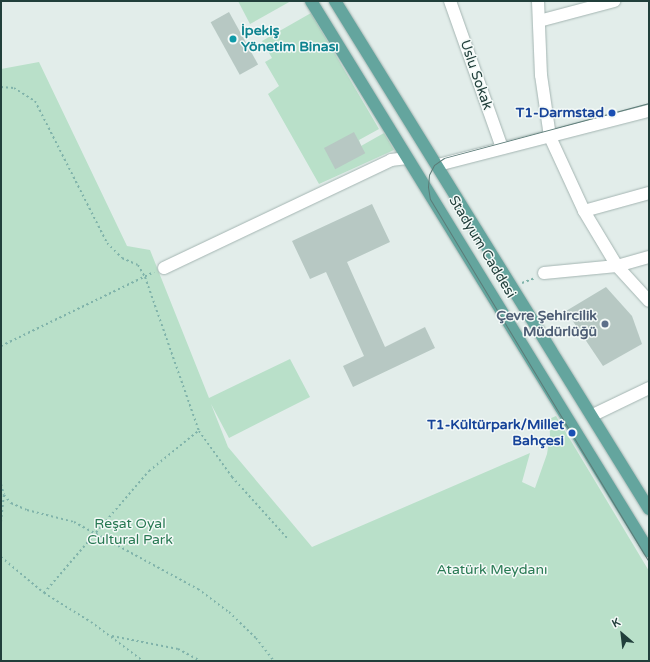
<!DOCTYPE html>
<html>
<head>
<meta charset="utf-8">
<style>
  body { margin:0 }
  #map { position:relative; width:650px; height:662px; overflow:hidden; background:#e2edea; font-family:"Varela Round",sans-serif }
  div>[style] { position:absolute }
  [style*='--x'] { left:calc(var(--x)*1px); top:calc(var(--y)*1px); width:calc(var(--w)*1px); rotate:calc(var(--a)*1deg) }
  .green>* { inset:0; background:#b9e0c9 }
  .building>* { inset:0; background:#b7c8c3; transform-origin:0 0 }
  .path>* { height:2px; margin-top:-1px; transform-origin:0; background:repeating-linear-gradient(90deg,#80b3aa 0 2px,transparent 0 5px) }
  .roads { filter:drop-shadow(0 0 1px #a4b5b2) drop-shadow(0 0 1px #a4b5b2) }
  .minor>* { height:12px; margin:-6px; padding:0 6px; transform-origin:6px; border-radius:6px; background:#fff }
  .tertiary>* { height:12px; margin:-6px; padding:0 6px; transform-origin:6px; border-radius:6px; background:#fff }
  .secondary>* { height:12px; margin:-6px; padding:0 6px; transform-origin:6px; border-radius:6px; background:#fff }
  .primary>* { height:12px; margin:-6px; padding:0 6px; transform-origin:6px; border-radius:6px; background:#64a59e }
  .tram>* { height:1px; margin:-0.5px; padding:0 0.5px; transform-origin:0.5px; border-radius:0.5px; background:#5b7b77 }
  .dots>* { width:11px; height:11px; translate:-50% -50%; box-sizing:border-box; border:2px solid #f3f9f7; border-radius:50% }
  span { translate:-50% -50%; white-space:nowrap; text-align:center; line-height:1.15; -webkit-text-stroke:3px #f3f9f7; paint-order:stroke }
  .culture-label { font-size:14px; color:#0d838f; font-weight:700 }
  .left { translate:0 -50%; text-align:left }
  .street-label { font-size:14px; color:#213f3b }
  .transit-label { font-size:14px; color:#164399; font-weight:700 }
  .right { translate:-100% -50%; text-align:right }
  .service-label { font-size:14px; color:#4e5e75; font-weight:700 }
  .park-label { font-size:14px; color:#287953 }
  .frame { position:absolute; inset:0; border:2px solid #213f3b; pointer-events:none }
  .north { position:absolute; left:602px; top:614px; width:40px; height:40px; -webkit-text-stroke:3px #f3f9f7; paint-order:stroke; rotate:332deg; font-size:11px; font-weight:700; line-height:16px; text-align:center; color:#213f3b }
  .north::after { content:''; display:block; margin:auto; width:14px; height:18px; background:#213f3b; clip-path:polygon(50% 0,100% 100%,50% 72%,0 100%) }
</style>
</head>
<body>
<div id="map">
  <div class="green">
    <i style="clip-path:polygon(238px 1px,291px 1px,250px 24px)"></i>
    <i style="clip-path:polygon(311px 13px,379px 129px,359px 140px,361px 146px,384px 133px,394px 150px,319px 184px,268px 94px,279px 86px,265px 62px,272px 58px,262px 41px)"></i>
    <i style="clip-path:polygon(39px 62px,127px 246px,150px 250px,209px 398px,290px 359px,310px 397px,229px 438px,211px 404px,228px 447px,312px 547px,530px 453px,522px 482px,535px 488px,547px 454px,550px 435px,549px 419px,556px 416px,649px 571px,649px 661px,1px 661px,1px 69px)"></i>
  </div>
  <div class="building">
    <i style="left:229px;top:12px;width:60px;height:21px;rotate:61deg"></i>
    <i style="left:354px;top:132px;width:24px;height:34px;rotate:62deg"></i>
    <i style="clip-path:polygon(372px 204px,390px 242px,347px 262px,385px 347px,425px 327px,435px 348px,353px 387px,343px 366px,364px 356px,326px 272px,310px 279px,292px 241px)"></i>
    <i style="clip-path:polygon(606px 287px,632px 316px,642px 344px,603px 366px,566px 311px)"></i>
  </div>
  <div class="path">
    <i style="--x:1;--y:87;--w:13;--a:4"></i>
    <i style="--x:14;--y:88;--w:25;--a:32"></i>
    <i style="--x:35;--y:101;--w:159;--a:63.1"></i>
    <i style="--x:107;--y:243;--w:21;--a:45"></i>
    <i style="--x:122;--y:258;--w:17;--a:24"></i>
    <i style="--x:138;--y:265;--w:14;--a:60"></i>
    <i style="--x:145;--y:277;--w:163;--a:70.7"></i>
    <i style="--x:199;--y:431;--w:57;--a:54.3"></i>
    <i style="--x:232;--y:477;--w:84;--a:47.9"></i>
    <i style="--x:522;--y:283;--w:14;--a:-21"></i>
    <i style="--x:1;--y:346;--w:170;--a:-25.8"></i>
    <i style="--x:1;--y:484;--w:11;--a:75"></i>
    <i style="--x:4;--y:495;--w:11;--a:49"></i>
    <i style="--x:11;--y:503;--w:17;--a:24"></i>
    <i style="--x:27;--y:510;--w:49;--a:14.3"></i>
    <i style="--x:74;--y:522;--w:141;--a:28.4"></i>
    <i style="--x:198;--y:589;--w:39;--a:37"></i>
    <i style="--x:229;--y:612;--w:37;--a:44"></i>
    <i style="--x:256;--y:638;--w:29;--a:52"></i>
    <i style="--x:1;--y:522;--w:27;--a:-84"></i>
    <i style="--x:1;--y:557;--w:56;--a:39.9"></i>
    <i style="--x:44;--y:593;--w:55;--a:31.7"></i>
    <i style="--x:91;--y:622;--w:65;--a:36.9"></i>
    <i style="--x:44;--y:593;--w:161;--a:-49.3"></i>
    <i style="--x:149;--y:471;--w:63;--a:-39.2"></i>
    <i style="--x:112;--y:636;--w:67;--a:11.1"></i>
    <i style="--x:178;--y:649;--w:26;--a:28"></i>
  </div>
  <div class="roads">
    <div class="minor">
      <i style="--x:450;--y:1;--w:156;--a:70.5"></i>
      <i style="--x:538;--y:1;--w:74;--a:87.7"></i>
      <i style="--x:541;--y:75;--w:63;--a:81.7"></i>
      <i style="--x:550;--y:137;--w:81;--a:65.3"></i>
      <i style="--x:584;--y:211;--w:64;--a:59"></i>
      <i style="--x:617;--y:266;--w:47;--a:47.6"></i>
      <i style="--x:539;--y:21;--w:78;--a:-14.9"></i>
      <i style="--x:584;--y:211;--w:67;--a:-15.5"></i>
      <i style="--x:164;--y:268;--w:251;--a:-25.4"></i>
      <i style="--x:391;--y:160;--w:16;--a:-7"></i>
      <i style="--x:544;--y:273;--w:73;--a:-5.5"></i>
      <i style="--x:617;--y:266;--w:33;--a:-16"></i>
    </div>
    <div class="tertiary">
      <i style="--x:593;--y:415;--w:62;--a:-25.7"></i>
    </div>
    <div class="secondary">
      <i style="--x:438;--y:165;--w:218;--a:-14.4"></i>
    </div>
    <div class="primary">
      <i style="--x:311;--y:1;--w:646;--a:58.43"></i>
      <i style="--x:335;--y:1;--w:597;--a:58.28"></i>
    </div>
  </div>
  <div class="tram">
    <i style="--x:649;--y:103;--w:212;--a:165"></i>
    <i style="--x:444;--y:158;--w:12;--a:145"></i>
    <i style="--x:434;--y:165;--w:11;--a:117"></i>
    <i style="--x:429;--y:175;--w:12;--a:95"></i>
    <i style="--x:428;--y:187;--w:12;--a:81"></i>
    <i style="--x:430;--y:199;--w:424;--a:58.9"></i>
  </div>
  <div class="dots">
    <i style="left:233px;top:39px;background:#0f9aa8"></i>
    <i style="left:612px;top:113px;background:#1a4fb4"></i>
    <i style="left:605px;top:324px;background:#5c6f8a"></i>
    <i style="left:572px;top:433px;background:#1a4fb4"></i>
  </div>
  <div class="culture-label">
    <span class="left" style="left:241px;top:39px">İpekiş<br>Yönetim Binası</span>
  </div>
  <div class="street-label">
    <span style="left:476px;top:75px;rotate:71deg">Uslu Sokak</span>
    <span style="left:482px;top:247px;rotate:59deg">Stadyum Caddesi</span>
  </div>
  <div class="transit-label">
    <span class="right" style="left:604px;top:113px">T1-Darmstad</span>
    <span class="right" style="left:564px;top:433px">T1-Kültürpark/Millet<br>Bahçesi</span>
  </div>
  <div class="service-label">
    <span class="right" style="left:597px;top:324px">Çevre Şehircilik<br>Müdürlüğü</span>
  </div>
  <div class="park-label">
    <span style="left:130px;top:532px">Reşat Oyal<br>Cultural Park</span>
    <span style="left:492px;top:570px">Atatürk Meydanı</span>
  </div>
  <div class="frame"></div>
  <div class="north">K</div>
</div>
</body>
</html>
